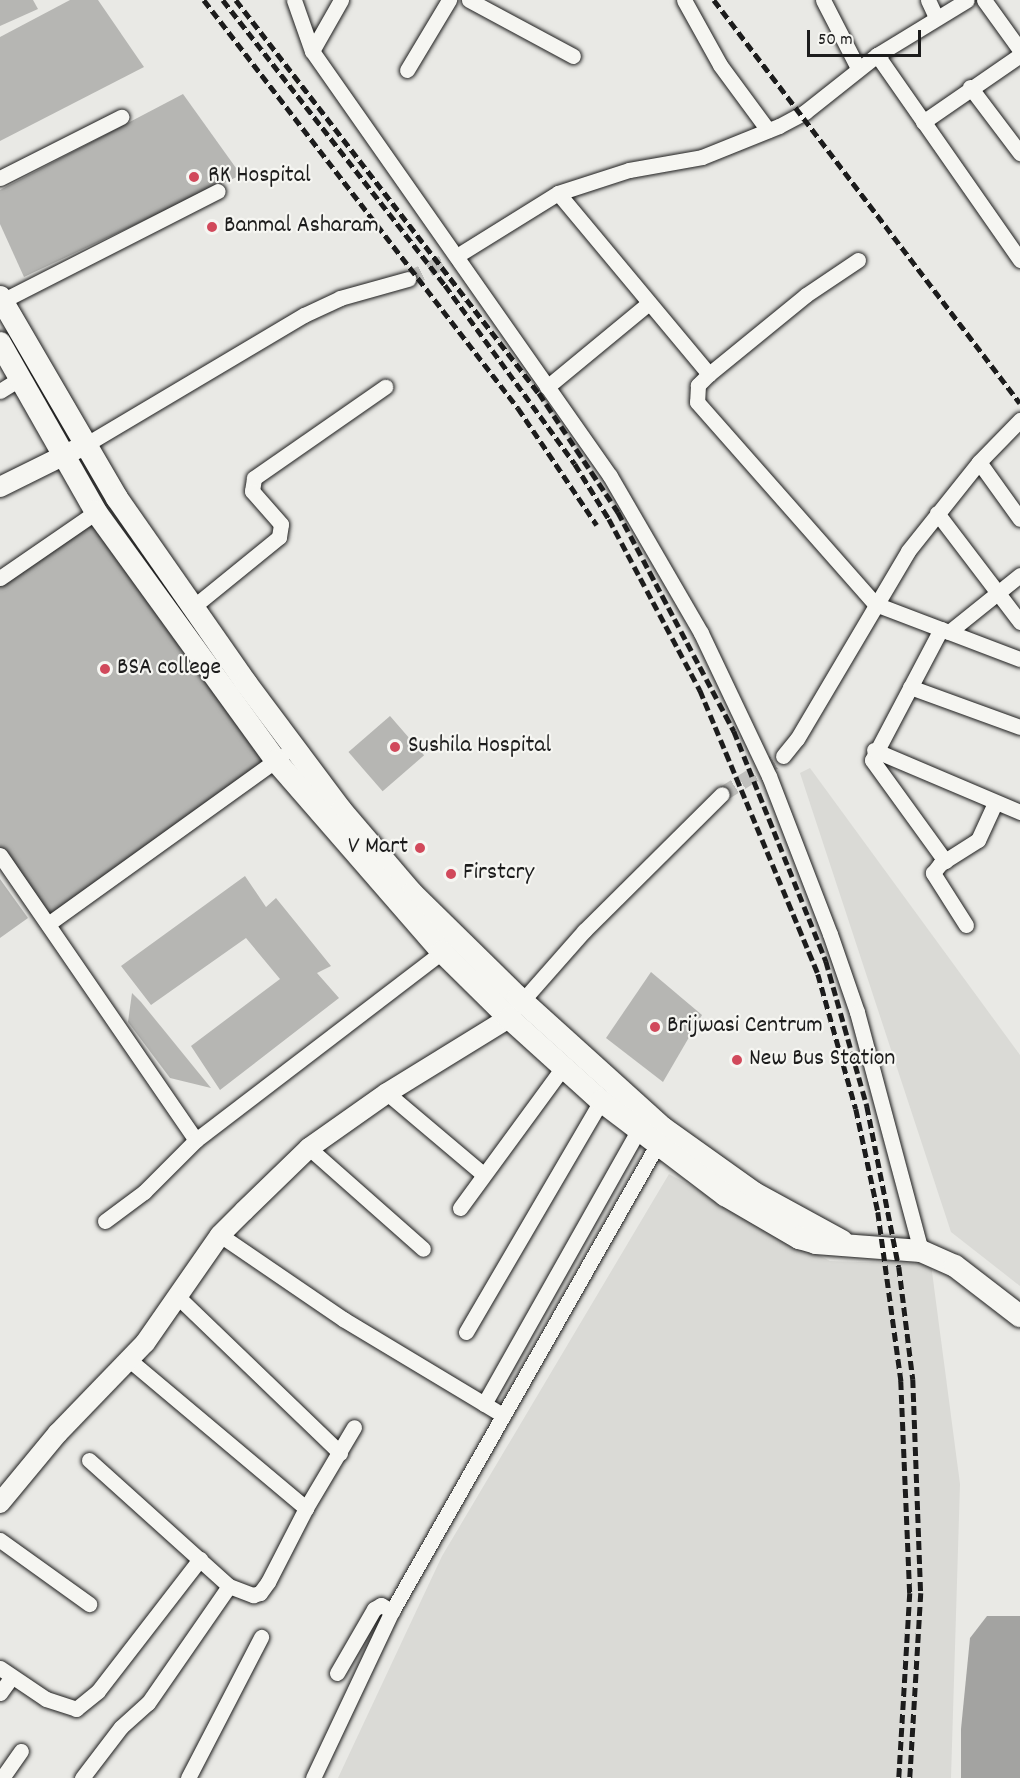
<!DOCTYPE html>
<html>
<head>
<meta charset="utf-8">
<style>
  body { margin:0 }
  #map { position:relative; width:1020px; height:1778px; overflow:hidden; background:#e9e9e5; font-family:Dekko,sans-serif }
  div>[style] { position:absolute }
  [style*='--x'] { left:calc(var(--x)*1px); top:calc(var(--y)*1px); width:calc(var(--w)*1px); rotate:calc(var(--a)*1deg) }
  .built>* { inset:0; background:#dadad6 }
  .water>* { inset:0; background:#a3a3a1 }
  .building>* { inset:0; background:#b6b6b3; transform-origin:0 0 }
  .minor-tunnel>* { height:15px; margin-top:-7.5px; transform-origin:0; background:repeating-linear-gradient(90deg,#c0c0bd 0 15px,transparent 0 23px) }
  .roads { filter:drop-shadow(0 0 2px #1c1c1c) drop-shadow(0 0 2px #1c1c1c) }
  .minor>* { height:15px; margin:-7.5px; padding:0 7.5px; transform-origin:7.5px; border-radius:7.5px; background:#f6f6f2 }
  .tertiary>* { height:20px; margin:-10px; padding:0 10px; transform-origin:10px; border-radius:10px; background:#f6f6f2 }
  .secondary>* { height:22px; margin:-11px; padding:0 11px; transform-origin:11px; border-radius:11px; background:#f6f6f2 }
  .rail>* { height:4.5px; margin-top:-2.25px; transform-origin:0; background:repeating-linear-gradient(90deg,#1c1c1c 0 9px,transparent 0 13.5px) }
  .dots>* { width:16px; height:16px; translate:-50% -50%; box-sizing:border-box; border:3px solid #f6f6f2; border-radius:50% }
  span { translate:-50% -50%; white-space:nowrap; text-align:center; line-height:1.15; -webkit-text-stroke:4.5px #f6f6f2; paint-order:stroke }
  .poi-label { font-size:24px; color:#1c1c1c }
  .left { translate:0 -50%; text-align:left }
  .right { translate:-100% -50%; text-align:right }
  .scale { position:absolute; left:807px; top:30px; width:114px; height:27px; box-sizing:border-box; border:3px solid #1c1c1c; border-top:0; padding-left:8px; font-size:18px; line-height:21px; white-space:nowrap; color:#1c1c1c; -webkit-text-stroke:4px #f6f6f2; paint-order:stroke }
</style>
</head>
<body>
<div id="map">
  <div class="built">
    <i style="clip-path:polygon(810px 768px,1020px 1055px,1020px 1286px,951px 1232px,800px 773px)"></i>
    <i style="clip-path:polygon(669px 1174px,830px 1261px,931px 1264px,960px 1484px,951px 1778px,338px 1778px,442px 1556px)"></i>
  </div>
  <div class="water">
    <i style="clip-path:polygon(987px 1616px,1020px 1616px,1020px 1778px,961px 1778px,961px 1729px,970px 1638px)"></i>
  </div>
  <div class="building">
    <i style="clip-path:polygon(0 0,33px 0,38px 9px,0 26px)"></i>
    <i style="clip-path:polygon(70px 0,98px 0,144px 67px,0 141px,0 37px)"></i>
    <i style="clip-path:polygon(183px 94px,241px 175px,24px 277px,0 224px,0 190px)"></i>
    <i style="clip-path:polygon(96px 512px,276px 761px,48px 924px,0 853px,0 578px)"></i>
    <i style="left:390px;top:716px;width:52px;height:55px;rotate:49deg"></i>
    <i style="clip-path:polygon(245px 876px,266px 907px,276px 898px,331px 966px,317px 973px,339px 998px,220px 1090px,191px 1046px,280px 979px,246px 938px,151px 1005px,121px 966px)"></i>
    <i style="clip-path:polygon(0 879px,28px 918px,0 938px)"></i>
    <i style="clip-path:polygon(651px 972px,702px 1015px,663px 1082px,606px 1038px)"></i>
    <i style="clip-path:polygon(132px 993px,141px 1002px,211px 1088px,170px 1078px,128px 1022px)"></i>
  </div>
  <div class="minor-tunnel">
    <i style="--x:408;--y:279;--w:61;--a:-26.1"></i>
    <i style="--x:722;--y:794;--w:72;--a:-31.9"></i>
  </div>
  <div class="roads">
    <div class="minor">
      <i style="--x:294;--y:0;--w:54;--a:70.6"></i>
      <i style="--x:312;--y:51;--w:519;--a:54.96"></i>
      <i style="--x:610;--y:476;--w:181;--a:59.9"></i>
      <i style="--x:701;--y:633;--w:158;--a:64.6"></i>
      <i style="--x:769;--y:776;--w:169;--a:68.9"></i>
      <i style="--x:830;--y:934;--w:83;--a:70.9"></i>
      <i style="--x:857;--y:1012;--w:247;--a:75"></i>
      <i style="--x:469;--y:0;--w:118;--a:28.3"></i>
      <i style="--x:684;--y:0;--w:74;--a:61"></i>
      <i style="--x:720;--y:65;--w:81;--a:53.6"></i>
      <i style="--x:823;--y:0;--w:76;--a:62.8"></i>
      <i style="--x:928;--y:0;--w:19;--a:65"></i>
      <i style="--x:984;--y:0;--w:62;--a:54.2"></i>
      <i style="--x:312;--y:51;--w:59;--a:-60.4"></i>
      <i style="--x:877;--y:55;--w:250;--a:55.1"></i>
      <i style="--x:407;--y:70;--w:82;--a:-59"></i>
      <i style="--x:970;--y:87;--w:83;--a:52.9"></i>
      <i style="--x:923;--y:122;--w:118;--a:-34.6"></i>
      <i style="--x:0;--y:178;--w:136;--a:-26.8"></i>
      <i style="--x:558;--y:193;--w:236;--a:50.2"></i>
      <i style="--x:463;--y:252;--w:112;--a:-31.8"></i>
      <i style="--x:558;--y:193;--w:75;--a:-17.9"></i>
      <i style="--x:629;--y:170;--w:74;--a:-10.1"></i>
      <i style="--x:702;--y:157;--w:83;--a:-21.9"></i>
      <i style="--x:779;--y:126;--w:30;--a:-28"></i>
      <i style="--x:805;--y:112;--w:92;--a:-38.4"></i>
      <i style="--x:877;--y:55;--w:105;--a:-31.4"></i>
      <i style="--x:858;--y:260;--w:63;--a:146.1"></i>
      <i style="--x:806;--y:295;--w:125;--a:140.8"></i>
      <i style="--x:709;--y:374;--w:16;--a:135"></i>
      <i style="--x:698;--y:385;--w:17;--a:93"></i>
      <i style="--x:697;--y:402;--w:269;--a:48.6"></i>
      <i style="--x:875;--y:604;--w:155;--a:20.8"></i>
      <i style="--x:2;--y:301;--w:242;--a:-27"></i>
      <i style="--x:547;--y:387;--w:132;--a:-39.5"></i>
      <i style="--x:0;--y:391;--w:25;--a:-32"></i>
      <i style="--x:85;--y:445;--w:255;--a:-30.7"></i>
      <i style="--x:304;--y:315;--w:40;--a:-25"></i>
      <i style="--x:340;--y:298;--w:71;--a:-15.6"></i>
      <i style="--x:979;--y:462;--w:70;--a:54.3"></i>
      <i style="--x:937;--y:513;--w:137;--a:52.7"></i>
      <i style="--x:0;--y:578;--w:116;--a:-34.5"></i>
      <i style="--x:193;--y:607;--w:111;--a:-39.1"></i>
      <i style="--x:279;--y:537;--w:13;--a:-81"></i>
      <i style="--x:281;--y:524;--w:44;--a:-131.3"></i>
      <i style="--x:252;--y:491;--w:13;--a:-81"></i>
      <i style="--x:254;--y:478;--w:160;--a:-34.8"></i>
      <i style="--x:941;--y:629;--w:148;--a:117.8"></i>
      <i style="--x:872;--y:760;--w:125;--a:54.1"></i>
      <i style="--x:949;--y:632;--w:91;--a:-38.8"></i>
      <i style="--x:910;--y:687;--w:117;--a:20"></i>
      <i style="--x:874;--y:750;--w:159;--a:23"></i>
      <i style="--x:783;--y:756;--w:22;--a:-51"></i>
      <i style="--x:797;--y:739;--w:218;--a:-59.4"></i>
      <i style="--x:908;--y:551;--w:114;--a:-51.4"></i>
      <i style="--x:979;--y:462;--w:59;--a:-45.7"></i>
      <i style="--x:0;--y:855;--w:346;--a:55.5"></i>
      <i style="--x:48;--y:924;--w:288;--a:-35.7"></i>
      <i style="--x:966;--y:925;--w:62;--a:-122.4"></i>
      <i style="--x:933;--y:873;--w:11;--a:-52"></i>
      <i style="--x:940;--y:864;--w:45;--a:-32.3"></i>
      <i style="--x:978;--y:840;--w:41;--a:-65.3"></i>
      <i style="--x:516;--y:1008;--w:103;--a:-48.6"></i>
      <i style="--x:584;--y:931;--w:194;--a:-44.8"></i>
      <i style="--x:387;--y:1093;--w:126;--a:40.2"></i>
      <i style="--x:309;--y:1148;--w:152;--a:41.5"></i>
      <i style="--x:460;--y:1208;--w:176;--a:-53.8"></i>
      <i style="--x:105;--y:1221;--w:49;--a:-36.6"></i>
      <i style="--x:144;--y:1192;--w:74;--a:-45"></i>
      <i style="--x:196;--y:1140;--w:310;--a:-37.4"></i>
      <i style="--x:220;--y:1235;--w:149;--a:34.3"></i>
      <i style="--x:343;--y:1319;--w:187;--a:31"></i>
      <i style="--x:178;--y:1297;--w:225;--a:43.9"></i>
      <i style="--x:466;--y:1332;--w:268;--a:-59.7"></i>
      <i style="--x:127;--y:1358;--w:234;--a:40"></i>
      <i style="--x:484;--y:1404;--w:313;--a:-60.6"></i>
      <i style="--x:89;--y:1460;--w:188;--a:42"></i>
      <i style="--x:229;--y:1586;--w:26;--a:21"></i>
      <i style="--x:253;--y:1595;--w:7;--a:-16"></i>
      <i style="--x:260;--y:1593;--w:14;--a:-54"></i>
      <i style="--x:268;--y:1582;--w:83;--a:-62.8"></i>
      <i style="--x:306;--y:1508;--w:94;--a:-59.3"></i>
      <i style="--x:0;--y:1540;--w:110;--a:35.7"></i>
      <i style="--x:0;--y:1668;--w:55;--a:34"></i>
      <i style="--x:46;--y:1699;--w:32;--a:18"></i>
      <i style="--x:76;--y:1709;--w:28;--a:-39"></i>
      <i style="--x:98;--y:1691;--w:167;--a:-52.3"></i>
      <i style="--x:337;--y:1673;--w:74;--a:-60"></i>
      <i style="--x:374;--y:1609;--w:8;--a:-30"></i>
      <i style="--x:381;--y:1605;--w:13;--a:29"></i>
      <i style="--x:0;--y:1693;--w:19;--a:-54"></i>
      <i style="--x:2;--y:1778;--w:33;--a:-55"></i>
      <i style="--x:82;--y:1778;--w:64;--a:-52.6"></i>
      <i style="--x:121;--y:1727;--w:36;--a:-42"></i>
      <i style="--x:148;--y:1703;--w:142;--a:-55.3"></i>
      <i style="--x:188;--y:1778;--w:159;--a:-62.6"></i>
      <i style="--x:313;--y:1778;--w:185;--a:-64.7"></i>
      <i style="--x:392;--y:1611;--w:544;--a:-60.37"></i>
    </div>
    <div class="tertiary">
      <i style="--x:0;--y:487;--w:95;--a:-26.3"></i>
      <i style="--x:0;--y:1503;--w:91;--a:-50.4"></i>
      <i style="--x:58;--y:1433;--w:125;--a:-46"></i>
      <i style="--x:145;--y:1343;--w:131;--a:-55.2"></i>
      <i style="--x:220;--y:1235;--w:34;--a:-45"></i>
      <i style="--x:244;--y:1211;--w:91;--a:-44.1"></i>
      <i style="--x:309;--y:1148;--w:95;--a:-35.2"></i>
      <i style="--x:387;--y:1093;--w:143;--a:-31.6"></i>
    </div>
    <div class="secondary">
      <i style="--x:0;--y:297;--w:233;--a:59.8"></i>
      <i style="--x:117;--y:498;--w:226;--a:55.1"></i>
      <i style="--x:246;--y:683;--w:159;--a:53.2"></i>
      <i style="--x:341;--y:810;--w:109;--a:49.5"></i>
      <i style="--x:412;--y:893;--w:148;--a:44.5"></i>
      <i style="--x:518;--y:997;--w:195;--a:42.1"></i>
      <i style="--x:663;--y:1128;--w:112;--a:35.5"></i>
      <i style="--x:754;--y:1193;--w:100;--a:28.6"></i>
      <i style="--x:0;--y:343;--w:194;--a:60.4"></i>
      <i style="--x:96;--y:512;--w:307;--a:54.1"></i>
      <i style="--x:276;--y:761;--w:253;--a:49"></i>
      <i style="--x:442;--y:952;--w:94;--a:44.6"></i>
      <i style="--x:509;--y:1018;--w:124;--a:42.1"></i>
      <i style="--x:601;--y:1101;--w:156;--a:37.2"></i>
      <i style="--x:725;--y:1195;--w:86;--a:30.2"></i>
      <i style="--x:799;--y:1238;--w:18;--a:16"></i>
      <i style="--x:816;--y:1243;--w:105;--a:4.4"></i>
      <i style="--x:921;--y:1251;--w:37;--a:24"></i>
      <i style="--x:955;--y:1266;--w:82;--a:37.6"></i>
    </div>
  </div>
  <div class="rail">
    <i style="--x:204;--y:0;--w:515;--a:52.42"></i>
    <i style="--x:518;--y:408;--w:141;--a:56"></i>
    <i style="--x:223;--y:0;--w:361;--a:52.1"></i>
    <i style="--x:445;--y:285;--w:221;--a:54"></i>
    <i style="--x:575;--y:464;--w:65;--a:58.3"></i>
    <i style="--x:609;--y:519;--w:194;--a:62"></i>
    <i style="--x:700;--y:690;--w:308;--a:67.4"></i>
    <i style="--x:818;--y:974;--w:140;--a:74.3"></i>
    <i style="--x:856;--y:1109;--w:105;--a:77.9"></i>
    <i style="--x:878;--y:1212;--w:171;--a:82.2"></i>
    <i style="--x:901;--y:1381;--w:212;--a:87.6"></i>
    <i style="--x:910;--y:1593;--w:185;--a:93.4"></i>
    <i style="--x:236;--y:0;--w:496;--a:52.4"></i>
    <i style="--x:539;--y:393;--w:143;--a:56.4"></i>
    <i style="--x:618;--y:512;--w:248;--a:62.1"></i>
    <i style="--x:734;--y:731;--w:248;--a:68.2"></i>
    <i style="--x:826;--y:961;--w:151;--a:74.2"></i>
    <i style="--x:867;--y:1106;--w:164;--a:78.8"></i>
    <i style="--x:899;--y:1267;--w:113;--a:82.9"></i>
    <i style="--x:913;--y:1379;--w:214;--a:87.9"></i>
    <i style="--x:921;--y:1593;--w:185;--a:93.4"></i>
    <i style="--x:714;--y:0;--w:506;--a:52.79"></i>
  </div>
  <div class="dots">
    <i style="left:194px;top:177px;background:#d1495b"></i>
    <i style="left:212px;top:227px;background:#d1495b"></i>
    <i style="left:105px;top:669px;background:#d1495b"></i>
    <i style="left:395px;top:747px;background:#d1495b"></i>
    <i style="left:420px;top:848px;background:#d1495b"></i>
    <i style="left:451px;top:874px;background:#d1495b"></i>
    <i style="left:655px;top:1027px;background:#d1495b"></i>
    <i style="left:737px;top:1060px;background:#d1495b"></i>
  </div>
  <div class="poi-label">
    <span class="left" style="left:208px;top:177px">RK Hospital</span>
    <span class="left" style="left:224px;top:227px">Banmal Asharam</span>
    <span class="left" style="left:117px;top:669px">BSA college</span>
    <span class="left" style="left:408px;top:747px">Sushila Hospital</span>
    <span class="right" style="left:408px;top:848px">V Mart</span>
    <span class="left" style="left:463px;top:874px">Firstcry</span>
    <span class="left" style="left:667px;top:1027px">Brijwasi Centrum</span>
    <span class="left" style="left:749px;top:1060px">New Bus Station</span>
  </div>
  <div class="scale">50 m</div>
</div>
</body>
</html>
